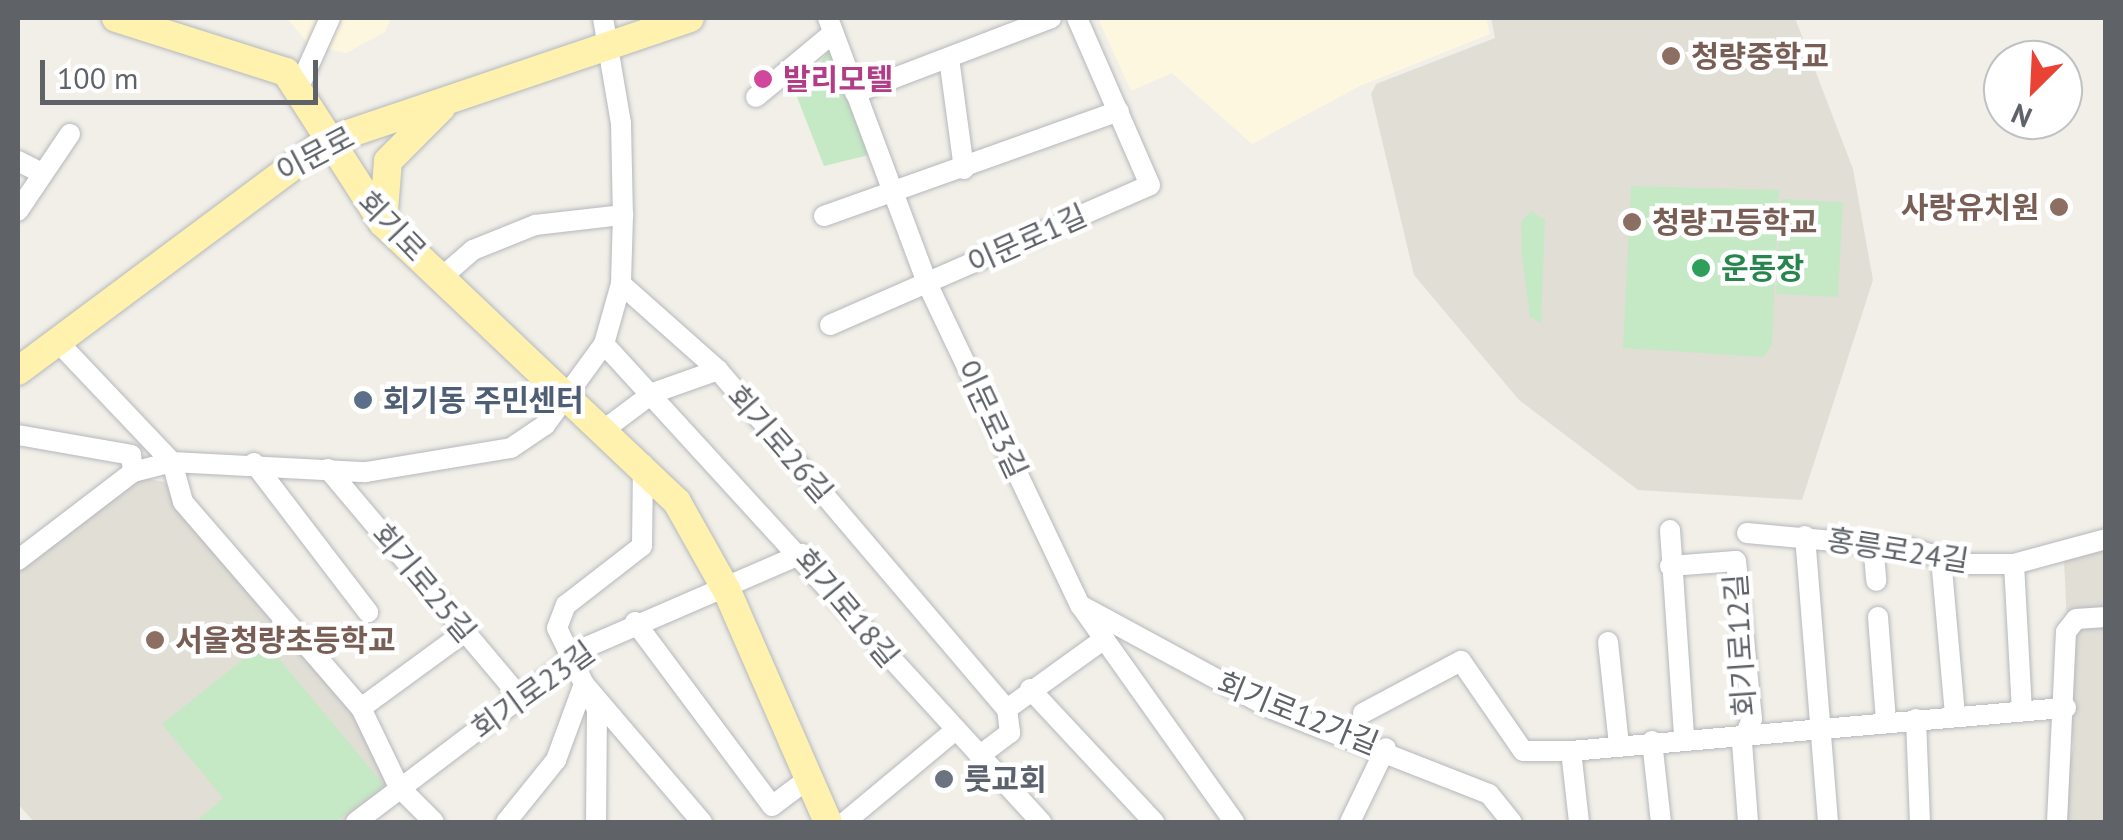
<!DOCTYPE html>
<html>
<head>
<meta charset="utf-8">
<style>
  body { margin:0 }
  #map { position:relative; width:2123px; height:840px; overflow:hidden; background:#f1efe8; font-family:"PT Sans","Noto Sans KR",sans-serif }
  div>[style] { position:absolute }
  [style*='--x'] { left:calc(var(--x)*1px); top:calc(var(--y)*1px); width:calc(var(--w)*1px); rotate:calc(var(--a)*1deg) }
  .commercial>* { inset:0; background:#fef7e0 }
  .education>* { inset:0; background:#e1ded6 }
  .green>* { inset:0; background:#c5e8c5; transform-origin:0 0 }
  .roads { filter:drop-shadow(0 0 2px #b5b8bc) drop-shadow(0 0 2px #b5b8bc) }
  .minor>* { height:20px; margin:-10px; padding:0 10px; transform-origin:10px; border-radius:10px; background:#fff }
  .major>* { height:28px; margin:-14px; padding:0 14px; transform-origin:14px; border-radius:14px; background:#fff2af }
  .dots>* { width:28px; height:28px; translate:-50% -50%; box-sizing:border-box; border:5px solid #fff; border-radius:50% }
  span { translate:-50% -50%; white-space:nowrap; text-align:center; line-height:1.15; -webkit-text-stroke:9px #fff; paint-order:stroke }
  .education-label { font-size:30px; color:#785e54; font-weight:700 }
  .left { translate:0 -50%; text-align:left }
  .right { translate:-100% -50%; text-align:right }
  .hotel-label { font-size:30px; color:#b23c85; font-weight:700 }
  .street-label { font-size:30px; color:#5f6368 }
  .leisure-label { font-size:30px; color:#27864d; font-weight:700 }
  .service-label { font-size:30px; color:#4e5e75; font-weight:700 }
  .worship-label { font-size:30px; color:#5b616d; font-weight:700 }
  .frame { position:absolute; inset:0; border:20px solid #5f6368; pointer-events:none }
  .north { position:absolute; left:1983px; top:40px; width:100px; height:100px; box-sizing:border-box; background:#fff; border:2px solid #bfc1c3; border-radius:50%; rotate:204deg; font-size:28px; font-weight:700; line-height:40px; text-align:center; color:#5f6368 }
  .north::after { content:''; display:block; margin:auto; width:35px; height:45px; background:#ea4335; clip-path:polygon(50% 0,100% 100%,50% 72%,0 100%) }
  .scale { position:absolute; left:40px; top:60px; width:278px; height:45px; box-sizing:border-box; border:5px solid #5f6368; border-top:0; padding-left:12px; font-size:30px; line-height:35px; white-space:nowrap; color:#5f6368; -webkit-text-stroke:8px #fff; paint-order:stroke }
</style>
</head>
<body>
<div id="map">
  <div class="commercial">
    <i style="clip-path:polygon(287px 18px,391px 18px,385px 32px,346px 53px,309px 45px)"></i>
    <i style="clip-path:polygon(1098px 18px,1486px 18px,1490px 34px,1360px 86px,1252px 144px,1172px 73px,1131px 91px)"></i>
  </div>
  <div class="education">
    <i style="clip-path:polygon(1491px 18px,1795px 18px,1853px 169px,1873px 280px,1802px 500px,1638px 490px,1519px 400px,1414px 275px,1371px 94px,1376px 84px,1495px 38px)"></i>
    <i style="clip-path:polygon(143px 478px,165px 482px,183px 515px,353px 709px,390px 785px,341px 822px,34px 822px,18px 804px,18px 572px)"></i>
    <i style="clip-path:polygon(2105px 544px,2105px 822px,2058px 822px,2073px 748px,2064px 560px)"></i>
  </div>
  <div class="green">
    <i style="clip-path:polygon(836px 39px,877px 153px,824px 166px,797px 97px)"></i>
    <i style="clip-path:polygon(1631px 186px,1779px 190px,1772px 345px,1763px 357px,1623px 348px)"></i>
    <i style="left:1781px;top:199px;width:62px;height:95px;rotate:3deg"></i>
    <i style="clip-path:polygon(1531px 211px,1545px 220px,1541px 323px,1530px 317px,1522px 256px,1521px 222px)"></i>
    <i style="clip-path:polygon(265px 642px,384px 785px,335px 822px,196px 822px,223px 798px,162px 724px)"></i>
  </div>
  <div class="roads">
    <div class="minor">
      <i style="--x:603;--y:18;--w:107;--a:80.3"></i>
      <i style="--x:621;--y:123;--w:92;--a:88.8"></i>
      <i style="--x:828;--y:18;--w:283;--a:69.5"></i>
      <i style="--x:927;--y:283;--w:357;--a:64.6"></i>
      <i style="--x:1080;--y:605;--w:266;--a:54.6"></i>
      <i style="--x:949;--y:58;--w:112;--a:82.3"></i>
      <i style="--x:299;--y:87;--w:76;--a:-65.8"></i>
      <i style="--x:855;--y:93;--w:210;--a:-20.9"></i>
      <i style="--x:756;--y:97;--w:100;--a:-39.7"></i>
      <i style="--x:18;--y:161;--w:22;--a:27"></i>
      <i style="--x:18;--y:211;--w:93;--a:-56"></i>
      <i style="--x:824;--y:216;--w:313;--a:-19.6"></i>
      <i style="--x:442;--y:277;--w:41;--a:-41.1"></i>
      <i style="--x:473;--y:250;--w:67;--a:-22"></i>
      <i style="--x:535;--y:225;--w:89;--a:-6.5"></i>
      <i style="--x:623;--y:215;--w:69;--a:91.7"></i>
      <i style="--x:830;--y:325;--w:349;--a:-23.6"></i>
      <i style="--x:1150;--y:185;--w:182;--a:-113.6"></i>
      <i style="--x:58;--y:342;--w:166;--a:46.5"></i>
      <i style="--x:172;--y:462;--w:41;--a:74.6"></i>
      <i style="--x:183;--y:502;--w:272;--a:49.2"></i>
      <i style="--x:361;--y:708;--w:88;--a:64.3"></i>
      <i style="--x:399;--y:787;--w:49;--a:45"></i>
      <i style="--x:604;--y:344;--w:648;--a:47.57"></i>
      <i style="--x:605;--y:429;--w:60;--a:-36.9"></i>
      <i style="--x:653;--y:393;--w:69;--a:-19.5"></i>
      <i style="--x:18;--y:435;--w:115;--a:10"></i>
      <i style="--x:131;--y:455;--w:17;--a:83"></i>
      <i style="--x:254;--y:463;--w:188;--a:52.6"></i>
      <i style="--x:328;--y:469;--w:297;--a:49.9"></i>
      <i style="--x:1670;--y:530;--w:208;--a:86.1"></i>
      <i style="--x:1747;--y:533;--w:164;--a:5.3"></i>
      <i style="--x:1910;--y:548;--w:55;--a:16.8"></i>
      <i style="--x:1963;--y:564;--w:51;--a:0"></i>
      <i style="--x:2014;--y:564;--w:95;--a:-15.2"></i>
      <i style="--x:1805;--y:536;--w:287;--a:85.4"></i>
      <i style="--x:1873;--y:543;--w:38;--a:85"></i>
      <i style="--x:1941;--y:558;--w:159;--a:84.9"></i>
      <i style="--x:18;--y:560;--w:145;--a:-37.4"></i>
      <i style="--x:133;--y:472;--w:40;--a:-14.4"></i>
      <i style="--x:172;--y:462;--w:194;--a:3"></i>
      <i style="--x:366;--y:472;--w:147;--a:-9.4"></i>
      <i style="--x:511;--y:448;--w:41;--a:-34.1"></i>
      <i style="--x:545;--y:425;--w:100;--a:-53.9"></i>
      <i style="--x:604;--y:344;--w:62;--a:-74.2"></i>
      <i style="--x:621;--y:284;--w:130;--a:41.6"></i>
      <i style="--x:718;--y:370;--w:445;--a:49.6"></i>
      <i style="--x:2014;--y:564;--w:146;--a:86.9"></i>
      <i style="--x:1670;--y:566;--w:66;--a:-4.3"></i>
      <i style="--x:1736;--y:561;--w:159;--a:84.2"></i>
      <i style="--x:1752;--y:719;--w:25;--a:113"></i>
      <i style="--x:1742;--y:742;--w:80;--a:85.7"></i>
      <i style="--x:1082;--y:606;--w:216;--a:28.5"></i>
      <i style="--x:1272;--y:709;--w:233;--a:21.4"></i>
      <i style="--x:1489;--y:794;--w:36;--a:51"></i>
      <i style="--x:1878;--y:617;--w:104;--a:85.6"></i>
      <i style="--x:635;--y:622;--w:229;--a:53.3"></i>
      <i style="--x:772;--y:806;--w:40;--a:-37"></i>
      <i style="--x:1608;--y:642;--w:104;--a:83.9"></i>
      <i style="--x:584;--y:684;--w:182;--a:49.5"></i>
      <i style="--x:1030;--y:689;--w:182;--a:47"></i>
      <i style="--x:588;--y:692;--w:20;--a:63"></i>
      <i style="--x:597;--y:710;--w:112;--a:90.5"></i>
      <i style="--x:361;--y:708;--w:129;--a:-36.2"></i>
      <i style="--x:1363;--y:713;--w:111;--a:-28"></i>
      <i style="--x:1461;--y:661;--w:109;--a:55.4"></i>
      <i style="--x:1523;--y:751;--w:48;--a:0"></i>
      <i style="--x:1916;--y:719;--w:103;--a:87.8"></i>
      <i style="--x:1652;--y:741;--w:81;--a:83.7"></i>
      <i style="--x:979;--y:756;--w:39;--a:-37"></i>
      <i style="--x:1010;--y:733;--w:24;--a:-97"></i>
      <i style="--x:1007;--y:709;--w:120;--a:-35.8"></i>
      <i style="--x:356;--y:822;--w:292;--a:-37.1"></i>
      <i style="--x:589;--y:646;--w:232;--a:-23.4"></i>
      <i style="--x:506;--y:822;--w:80;--a:-51.1"></i>
      <i style="--x:556;--y:760;--w:81;--a:-69.8"></i>
      <i style="--x:584;--y:684;--w:62;--a:-115.7"></i>
      <i style="--x:557;--y:628;--w:25;--a:-69"></i>
      <i style="--x:566;--y:605;--w:96;--a:-37.8"></i>
      <i style="--x:642;--y:546;--w:82;--a:-89.3"></i>
      <i style="--x:845;--y:822;--w:139;--a:-39.8"></i>
      <i style="--x:1350;--y:822;--w:82;--a:-64.1"></i>
      <i style="--x:1579;--y:822;--w:71;--a:-96.4"></i>
      <i style="--x:1571;--y:751;--w:497;--a:-5"></i>
      <i style="--x:2057;--y:822;--w:190;--a:-87.3"></i>
      <i style="--x:2066;--y:632;--w:16;--a:-52"></i>
      <i style="--x:2076;--y:619;--w:30;--a:-4"></i>
    </div>
    <div class="major">
      <i style="--x:116;--y:18;--w:178;--a:17.6"></i>
      <i style="--x:286;--y:72;--w:179;--a:57.3"></i>
      <i style="--x:383;--y:223;--w:405;--a:43.5"></i>
      <i style="--x:677;--y:502;--w:102;--a:60.7"></i>
      <i style="--x:727;--y:591;--w:252;--a:66.4"></i>
      <i style="--x:383;--y:223;--w:62;--a:-85.4"></i>
      <i style="--x:388;--y:161;--w:75;--a:-45"></i>
      <i style="--x:18;--y:371;--w:385;--a:-36.7"></i>
      <i style="--x:327;--y:141;--w:383;--a:-18.7"></i>
    </div>
  </div>
  <div class="dots">
    <i style="left:1671px;top:56px;background:#8d6e63"></i>
    <i style="left:763px;top:79px;background:#d1479c"></i>
    <i style="left:2059px;top:207px;background:#8d6e63"></i>
    <i style="left:1632px;top:222px;background:#8d6e63"></i>
    <i style="left:1701px;top:268px;background:#2e9e5b"></i>
    <i style="left:363px;top:400px;background:#5c6f8a"></i>
    <i style="left:155px;top:640px;background:#8d6e63"></i>
    <i style="left:944px;top:779px;background:#6b7280"></i>
  </div>
  <div class="education-label">
    <span class="left" style="left:1691px;top:56px">청량중학교</span>
    <span class="right" style="left:2039px;top:207px">사랑유치원</span>
    <span class="left" style="left:1652px;top:222px">청량고등학교</span>
    <span class="left" style="left:175px;top:640px">서울청량초등학교</span>
  </div>
  <div class="hotel-label">
    <span class="left" style="left:783px;top:79px">발리모텔</span>
  </div>
  <div class="street-label">
    <span style="left:315px;top:154px;rotate:-28deg">이문로</span>
    <span style="left:392px;top:226px;rotate:46deg">회기로</span>
    <span style="left:1027px;top:239px;rotate:-24deg">이문로1길</span>
    <span style="left:992px;top:419px;rotate:65deg">이문로3길</span>
    <span style="left:780px;top:444px;rotate:49deg">회기로26길</span>
    <span style="left:1898px;top:550px;rotate:9deg">홍릉로24길</span>
    <span style="left:424px;top:583px;rotate:50deg">회기로25길</span>
    <span style="left:847px;top:608px;rotate:50deg">회기로18길</span>
    <span style="left:1740px;top:645px;rotate:-94deg">회기로12길</span>
    <span style="left:533px;top:690px;rotate:-36deg">회기로23길</span>
    <span style="left:1298px;top:713px;rotate:22deg">회기로12가길</span>
  </div>
  <div class="leisure-label">
    <span class="left" style="left:1721px;top:268px">운동장</span>
  </div>
  <div class="service-label">
    <span class="left" style="left:383px;top:400px">회기동 주민센터</span>
  </div>
  <div class="worship-label">
    <span class="left" style="left:964px;top:779px">룻교회</span>
  </div>
  <div class="frame"></div>
  <div class="north">N</div>
  <div class="scale">100 m</div>
</div>
</body>
</html>
